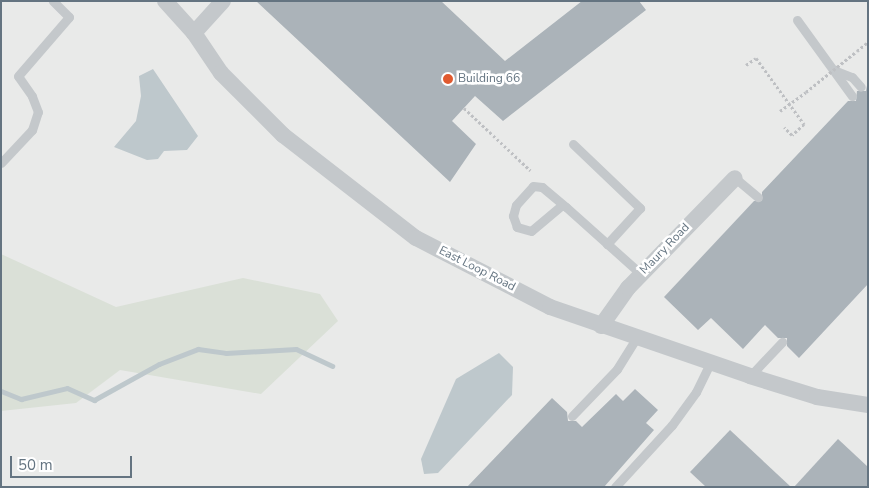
<!DOCTYPE html>
<html>
<head>
<meta charset="utf-8">
<style>
  body { margin:0 }
  #map { position:relative; width:869px; height:488px; overflow:hidden; background:#f9f9f6; font-family:"Nunito Sans",sans-serif }
  div>[style] { position:absolute }
  [style*='--x'] { left:calc(var(--x)*1px); top:calc(var(--y)*1px); width:calc(var(--w)*1px); rotate:calc(var(--a)*1deg) }
  .built>* { inset:0; background:#e9eae9; transform-origin:0 0 }
  .green>* { inset:0; background:#dae0d7 }
  .water>* { inset:0; background:#bec8cc }
  .stream>* { height:5px; margin:-2.5px; padding:0 2.5px; transform-origin:2.5px; border-radius:2.5px; background:#bec8cc }
  .building>* { inset:0; background:#abb3b9 }
  .path>* { height:3px; margin-top:-1.5px; transform-origin:0; background:repeating-linear-gradient(90deg,#bec0c3 0 2.5px,transparent 0 5px) }
  .service>* { height:9px; margin:-4.5px; padding:0 4.5px; transform-origin:4.5px; border-radius:4.5px; background:#c4c8cb }
  .minor>* { height:16px; margin:-8px; padding:0 8px; transform-origin:8px; border-radius:8px; background:#c4c8cb }
  .path-bridge>* { height:3px; margin-top:-1.5px; transform-origin:0; background:repeating-linear-gradient(90deg,#bec0c3 0 2.5px,transparent 0 5px) }
  .dots>* { width:14px; height:14px; translate:-50% -50%; box-sizing:border-box; border:2px solid #fff; border-radius:50% }
  span { translate:-50% -50%; white-space:nowrap; text-align:center; line-height:1.15; -webkit-text-stroke:5px #fff; paint-order:stroke }
  .poi-label { font-size:12px; color:#647481 }
  .left { translate:0 -50%; text-align:left }
  .street-label { font-size:12px; color:#647481 }
  .frame { position:absolute; inset:0; border:2px solid #647481; pointer-events:none }
  .scale { position:absolute; left:10px; top:456px; width:122px; height:22px; box-sizing:border-box; border:2px solid #647481; border-top:0; padding-left:6px; font-size:15px; line-height:18px; white-space:nowrap; color:#647481; -webkit-text-stroke:4px #fff; paint-order:stroke }
</style>
</head>
<body>
<div id="map">
  <div class="built">
    <i style="left:1px;top:1px;width:867px;height:486px"></i>
  </div>
  <div class="green">
    <i style="clip-path:polygon(1px 254px,116px 307px,243px 278px,320px 294px,338px 321px,261px 394px,120px 370px,76px 403px,1px 411px)"></i>
  </div>
  <div class="water">
    <i style="clip-path:polygon(153px 69px,198px 136px,187px 150px,164px 151px,158px 159px,147px 160px,114px 147px,136px 121px,141px 96px,139px 76px)"></i>
    <i style="clip-path:polygon(499px 353px,513px 367px,512px 395px,438px 473px,424px 474px,421px 459px,456px 379px)"></i>
  </div>
  <div class="stream">
    <i style="--x:1;--y:391;--w:22;--a:22"></i>
    <i style="--x:21;--y:399;--w:47;--a:-13.4"></i>
    <i style="--x:67;--y:388;--w:30;--a:24"></i>
    <i style="--x:94;--y:400;--w:74;--a:-29"></i>
    <i style="--x:159;--y:364;--w:42;--a:-21"></i>
    <i style="--x:198;--y:349;--w:28;--a:8"></i>
    <i style="--x:226;--y:353;--w:70;--a:-3.3"></i>
    <i style="--x:296;--y:349;--w:40;--a:25"></i>
  </div>
  <div class="building">
    <i style="clip-path:polygon(256px 1px,441px 1px,505px 61px,582px 1px,639px 1px,646px 10px,503px 121px,475px 96px,452px 121px,476px 144px,450px 182px)"></i>
    <i style="clip-path:polygon(868px 80px,868px 284px,799px 358px,787px 346px,787px 338px,778px 338px,765px 325px,743px 349px,711px 318px,698px 330px,664px 297px,754px 201px,762px 201px,762px 192px,848px 101px,856px 101px,857px 91px,866px 91px)"></i>
    <i style="clip-path:polygon(635px 389px,658px 410px,646px 423px,654px 430px,604px 487px,467px 487px,552px 398px,567px 412px,568px 421px,576px 421px,582px 427px,616px 394px,623px 401px)"></i>
    <i style="clip-path:polygon(730px 430px,791px 487px,706px 487px,690px 472px)"></i>
    <i style="clip-path:polygon(838px 439px,868px 467px,868px 487px,794px 487px)"></i>
  </div>
  <div class="path">
    <i style="--x:857;--y:51;--w:14;--a:-39"></i>
    <i style="--x:746;--y:65;--w:12;--a:-35"></i>
    <i style="--x:756;--y:58;--w:82;--a:54"></i>
    <i style="--x:804;--y:124;--w:16;--a:137"></i>
    <i style="--x:792;--y:135;--w:11;--a:-135"></i>
    <i style="--x:464;--y:108;--w:91;--a:43.2"></i>
    <i style="--x:780;--y:111;--w:32;--a:-36"></i>
  </div>
  <div class="service">
    <i style="--x:797;--y:20;--w:94;--a:54.1"></i>
    <i style="--x:836;--y:71;--w:17;--a:21"></i>
    <i style="--x:852;--y:77;--w:13;--a:48"></i>
    <i style="--x:573;--y:144;--w:93;--a:43.7"></i>
    <i style="--x:640;--y:208;--w:49;--a:132.5"></i>
    <i style="--x:1;--y:163;--w:45;--a:-46.8"></i>
    <i style="--x:32;--y:130;--w:19;--a:-72"></i>
    <i style="--x:38;--y:112;--w:17;--a:-111"></i>
    <i style="--x:32;--y:96;--w:24;--a:-125"></i>
    <i style="--x:18;--y:76;--w:78;--a:-49.2"></i>
    <i style="--x:69;--y:17;--w:23;--a:-135"></i>
    <i style="--x:735;--y:178;--w:30;--a:40"></i>
    <i style="--x:562;--y:205;--w:40;--a:140"></i>
    <i style="--x:531;--y:231;--w:15;--a:-164"></i>
    <i style="--x:517;--y:227;--w:12;--a:-110"></i>
    <i style="--x:513;--y:216;--w:11;--a:-75"></i>
    <i style="--x:516;--y:205;--w:25;--a:-48"></i>
    <i style="--x:533;--y:186;--w:9;--a:6"></i>
    <i style="--x:542;--y:187;--w:31;--a:40"></i>
    <i style="--x:566;--y:207;--w:101;--a:41.8"></i>
    <i style="--x:750;--y:376;--w:47;--a:-46.7"></i>
    <i style="--x:572;--y:416;--w:65;--a:-46.2"></i>
    <i style="--x:617;--y:369;--w:36;--a:-58"></i>
    <i style="--x:615;--y:487;--w:84;--a:-47.4"></i>
    <i style="--x:672;--y:425;--w:41;--a:-54"></i>
    <i style="--x:696;--y:392;--w:32;--a:-64"></i>
  </div>
  <div class="minor">
    <i style="--x:165;--y:1;--w:43;--a:47.8"></i>
    <i style="--x:194;--y:33;--w:48;--a:56"></i>
    <i style="--x:221;--y:73;--w:88;--a:45"></i>
    <i style="--x:283;--y:135;--w:168;--a:37.8"></i>
    <i style="--x:416;--y:238;--w:151;--a:27.2"></i>
    <i style="--x:550;--y:307;--w:212;--a:19"></i>
    <i style="--x:750;--y:376;--w:70;--a:17.4"></i>
    <i style="--x:817;--y:397;--w:52;--a:8.9"></i>
    <i style="--x:194;--y:33;--w:43;--a:-47.8"></i>
    <i style="--x:601;--y:326;--w:47;--a:-54.6"></i>
    <i style="--x:628;--y:288;--w:153;--a:-45.8"></i>
  </div>
  <div class="path-bridge">
    <i style="--x:806;--y:92;--w:65;--a:-38.8"></i>
  </div>
  <div class="dots">
    <i style="left:448px;top:79px;background:#e05a2f"></i>
  </div>
  <div class="poi-label">
    <span class="left" style="left:458px;top:79px">Building 66</span>
  </div>
  <div class="street-label">
    <span style="left:665px;top:249px;rotate:-46deg">Maury Road</span>
    <span style="left:477px;top:269px;rotate:27deg">East Loop Road</span>
  </div>
  <div class="frame"></div>
  <div class="scale">50 m</div>
</div>
</body>
</html>
